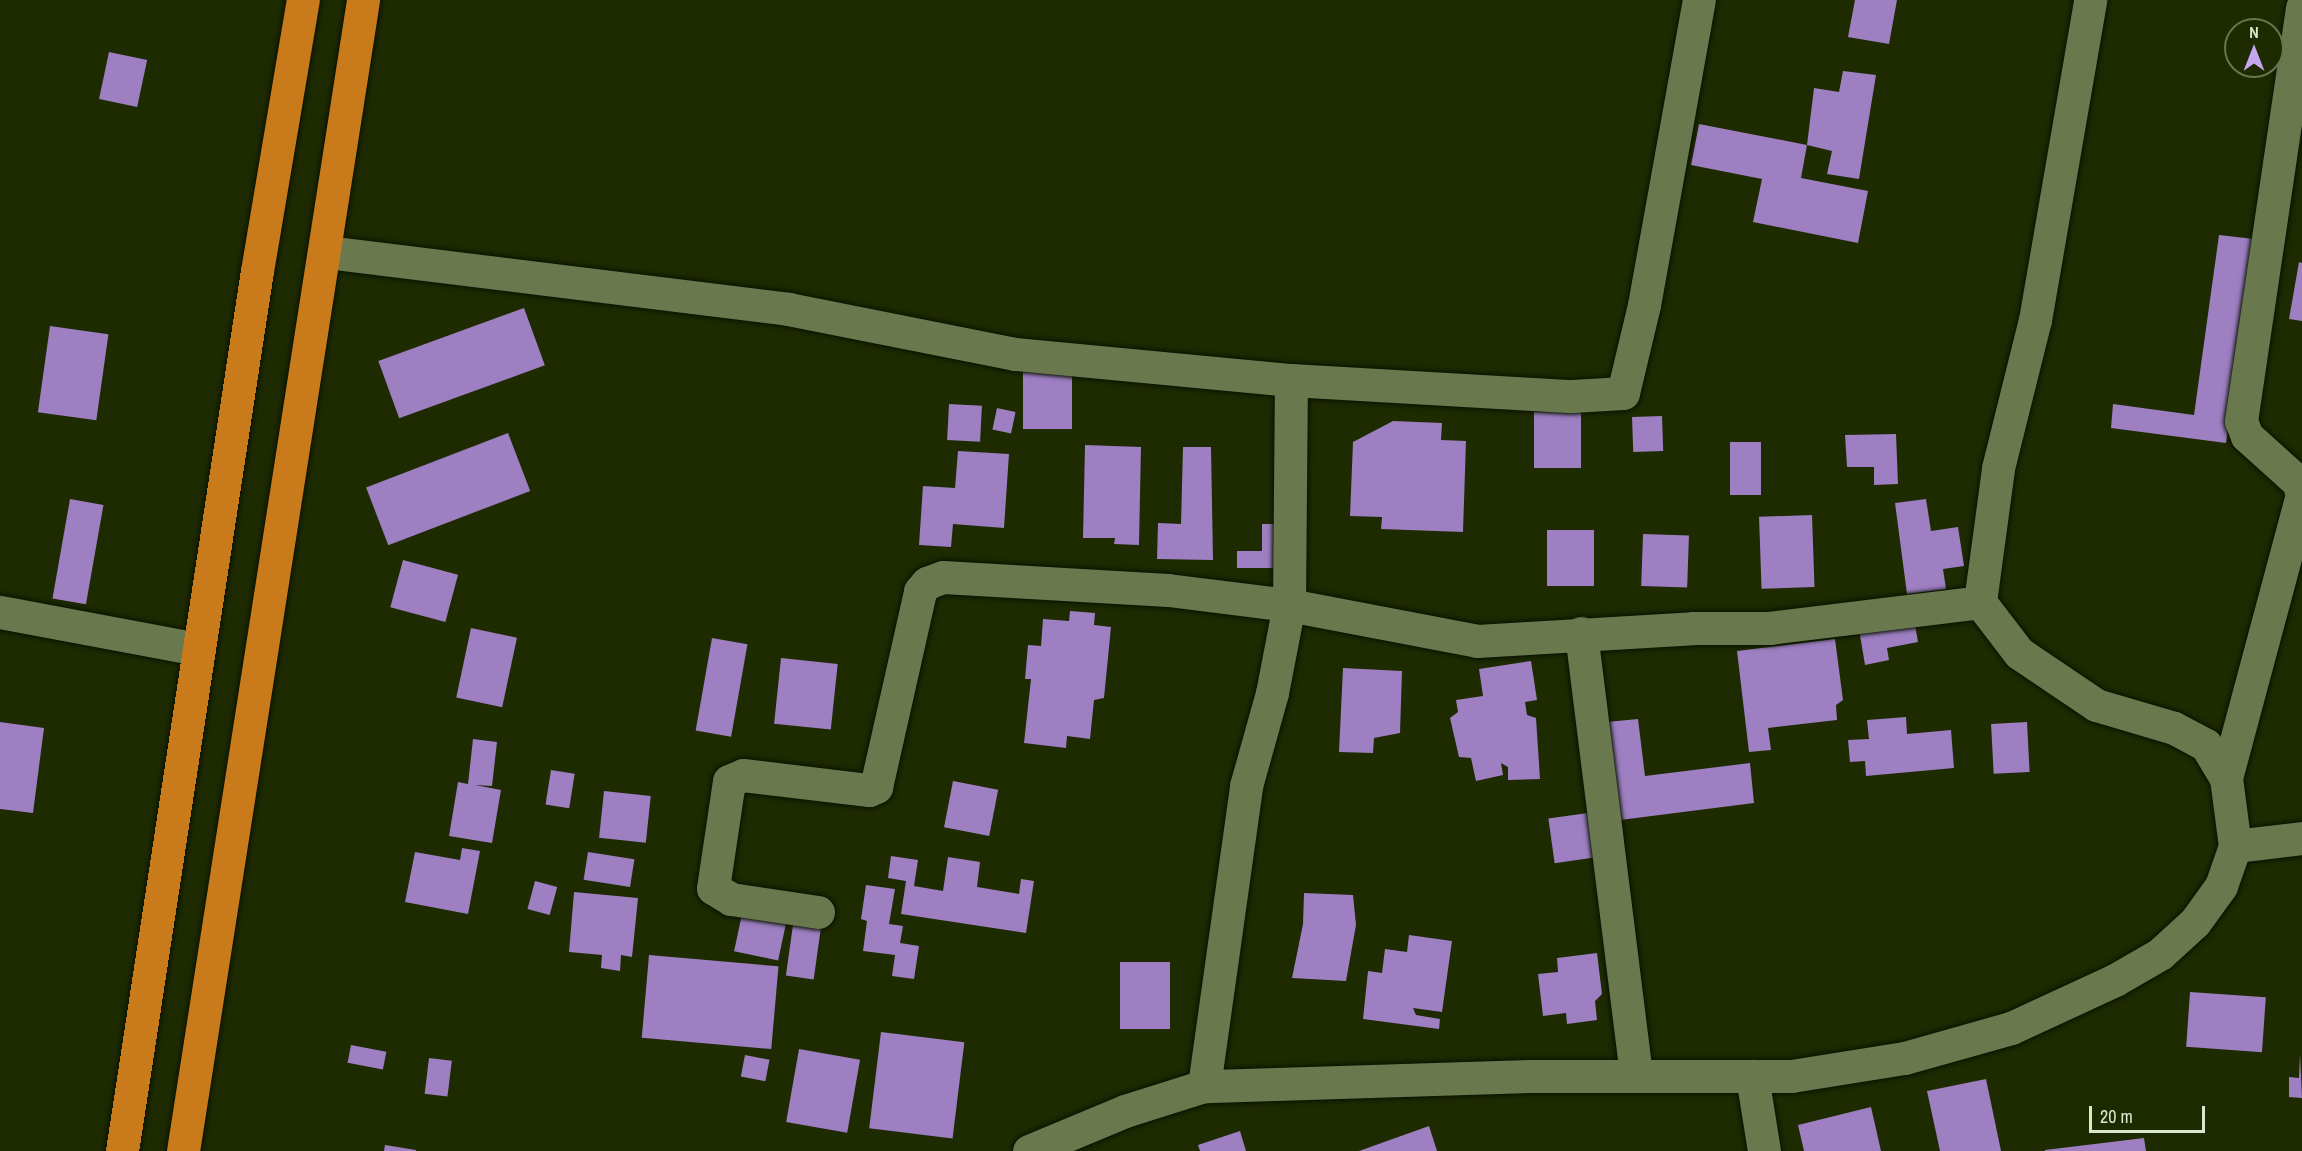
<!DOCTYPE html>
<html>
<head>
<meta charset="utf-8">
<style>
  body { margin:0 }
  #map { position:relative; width:2302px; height:1151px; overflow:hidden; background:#1e2a00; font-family:"Archivo Narrow",sans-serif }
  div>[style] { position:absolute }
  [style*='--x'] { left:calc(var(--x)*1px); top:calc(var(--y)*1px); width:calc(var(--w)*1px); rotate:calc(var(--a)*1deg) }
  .building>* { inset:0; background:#9d7fc2; transform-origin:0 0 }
  .roads { filter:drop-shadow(0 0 2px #091200) drop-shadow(0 0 2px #091200) }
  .minor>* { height:33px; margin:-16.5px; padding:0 16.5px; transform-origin:16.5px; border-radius:16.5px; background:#69794d }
  .highway>* { height:33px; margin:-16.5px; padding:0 16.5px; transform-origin:16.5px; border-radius:16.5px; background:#c97b1c }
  span { translate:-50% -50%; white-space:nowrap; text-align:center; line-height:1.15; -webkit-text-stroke:6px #1e2a00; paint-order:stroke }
  .north { position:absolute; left:2224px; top:18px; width:60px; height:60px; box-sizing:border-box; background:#1e2a00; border:2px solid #6a7552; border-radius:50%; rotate:0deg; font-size:16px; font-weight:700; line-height:24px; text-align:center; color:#dde6ce }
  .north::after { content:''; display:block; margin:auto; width:21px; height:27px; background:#c6a6f0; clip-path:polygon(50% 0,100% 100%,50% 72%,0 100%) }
  .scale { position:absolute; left:2089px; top:1106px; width:116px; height:27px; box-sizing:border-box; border:3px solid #dde6ce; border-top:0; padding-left:8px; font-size:18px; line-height:21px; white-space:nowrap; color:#dde6ce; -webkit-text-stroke:4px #1e2a00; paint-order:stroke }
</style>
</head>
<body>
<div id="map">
  <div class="building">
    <i style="clip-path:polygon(1855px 0,1897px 0,1889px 44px,1848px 37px)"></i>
    <i style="left:109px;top:52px;width:39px;height:48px;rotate:12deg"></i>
    <i style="clip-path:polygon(1843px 71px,1876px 75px,1859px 179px,1827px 174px,1832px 151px,1807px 145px,1814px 88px,1839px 92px)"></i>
    <i style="clip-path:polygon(1699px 124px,1807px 145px,1801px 178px,1868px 191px,1858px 243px,1753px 222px,1762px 179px,1691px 165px)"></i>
    <i style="clip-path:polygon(2219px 235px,2254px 239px,2226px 443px,2111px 428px,2113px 404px,2194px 415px)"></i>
    <i style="clip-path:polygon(2299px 262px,2302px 263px,2302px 321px,2289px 319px)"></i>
    <i style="left:524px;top:308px;width:61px;height:155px;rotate:70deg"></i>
    <i style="left:50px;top:326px;width:59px;height:87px;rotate:8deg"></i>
    <i style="left:1023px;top:369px;width:49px;height:60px"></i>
    <i style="left:949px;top:404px;width:33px;height:36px;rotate:3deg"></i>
    <i style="left:997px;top:408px;width:19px;height:22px;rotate:12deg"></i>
    <i style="left:1534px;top:412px;width:47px;height:56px"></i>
    <i style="left:1662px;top:416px;width:35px;height:30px;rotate:88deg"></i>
    <i style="clip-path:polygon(1393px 421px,1442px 423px,1441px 440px,1466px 441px,1463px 532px,1381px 529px,1382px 517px,1350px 516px,1353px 442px)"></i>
    <i style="left:508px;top:433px;width:62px;height:152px;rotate:69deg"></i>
    <i style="clip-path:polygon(1896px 434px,1898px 484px,1874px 485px,1874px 467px,1847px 467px,1845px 435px)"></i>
    <i style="left:1730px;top:442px;width:31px;height:53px"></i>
    <i style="clip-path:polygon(1085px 445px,1141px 447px,1139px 545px,1114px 544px,1115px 538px,1083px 538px)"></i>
    <i style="clip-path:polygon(1183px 447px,1211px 447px,1213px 560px,1157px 559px,1158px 523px,1181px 524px)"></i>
    <i style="clip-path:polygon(958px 451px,1009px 454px,1004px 528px,953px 524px,951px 547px,919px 545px,923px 486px,955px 488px)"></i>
    <i style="left:70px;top:499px;width:34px;height:101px;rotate:10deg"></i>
    <i style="clip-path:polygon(1926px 499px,1931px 531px,1958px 527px,1964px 566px,1943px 569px,1946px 589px,1907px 594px,1895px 503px)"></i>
    <i style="left:1812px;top:515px;width:72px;height:53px;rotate:88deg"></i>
    <i style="clip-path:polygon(1262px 524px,1285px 524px,1285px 568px,1237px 568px,1237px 551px,1262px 551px)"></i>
    <i style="left:1547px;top:530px;width:47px;height:56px"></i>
    <i style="left:1643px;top:534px;width:46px;height:52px;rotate:2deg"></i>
    <i style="left:403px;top:560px;width:57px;height:49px;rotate:15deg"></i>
    <i style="clip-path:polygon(1070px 611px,1095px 613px,1094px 625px,1111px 627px,1104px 698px,1094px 700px,1090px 739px,1067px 736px,1066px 748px,1024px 743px,1031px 679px,1025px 679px,1028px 645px,1041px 646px,1043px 619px,1069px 621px)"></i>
    <i style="clip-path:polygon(1914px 619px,1918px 642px,1887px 648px,1889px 660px,1865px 665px,1859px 629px)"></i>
    <i style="left:471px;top:628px;width:47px;height:71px;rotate:12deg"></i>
    <i style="left:712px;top:638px;width:36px;height:94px;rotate:10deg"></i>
    <i style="clip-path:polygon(1835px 639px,1843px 700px,1836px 705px,1837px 720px,1768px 728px,1771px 750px,1749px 752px,1737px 651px)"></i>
    <i style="left:781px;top:658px;width:57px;height:66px;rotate:6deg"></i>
    <i style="clip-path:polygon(1531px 661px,1537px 700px,1525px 702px,1527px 715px,1536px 718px,1540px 779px,1508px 780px,1508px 767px,1501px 763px,1503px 775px,1476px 781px,1471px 758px,1459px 757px,1450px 718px,1458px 712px,1456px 700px,1483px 696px,1479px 669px)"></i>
    <i style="clip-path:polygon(1343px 668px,1402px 671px,1400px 733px,1374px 738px,1373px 753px,1339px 752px)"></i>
    <i style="clip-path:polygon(1906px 717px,1907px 734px,1951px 730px,1954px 768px,1866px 776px,1865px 761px,1850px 762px,1848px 740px,1869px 739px,1867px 720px)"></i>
    <i style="clip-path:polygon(1638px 719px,1645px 776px,1750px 763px,1754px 803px,1620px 820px,1607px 722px)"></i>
    <i style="clip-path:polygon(0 722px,44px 728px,33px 813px,0 809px)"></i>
    <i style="left:2027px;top:722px;width:50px;height:36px;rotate:87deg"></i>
    <i style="clip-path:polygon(473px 739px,497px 742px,492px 786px,475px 785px,501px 790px,492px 843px,449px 836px,458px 782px,468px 784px)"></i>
    <i style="left:551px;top:770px;width:24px;height:35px;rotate:9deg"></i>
    <i style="left:953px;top:781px;width:46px;height:47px;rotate:11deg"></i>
    <i style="left:604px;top:791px;width:47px;height:47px;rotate:6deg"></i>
    <i style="left:1588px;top:813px;width:45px;height:40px;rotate:82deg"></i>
    <i style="clip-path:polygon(462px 848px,480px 851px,468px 914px,405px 902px,415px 852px,460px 860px)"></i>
    <i style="left:588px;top:852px;width:47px;height:28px;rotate:9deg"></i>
    <i style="clip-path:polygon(891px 856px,918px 860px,914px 886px,943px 891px,948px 857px,980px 862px,977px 887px,1019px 894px,1021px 879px,1034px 881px,1026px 933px,901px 914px,906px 881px,888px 878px)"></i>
    <i style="left:535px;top:881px;width:23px;height:29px;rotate:15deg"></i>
    <i style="clip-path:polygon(866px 885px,895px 889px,889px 924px,903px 926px,900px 943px,919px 946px,914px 979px,892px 976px,895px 955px,863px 951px,867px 921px,861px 919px)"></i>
    <i style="clip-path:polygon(574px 892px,638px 898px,632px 957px,621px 955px,620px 971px,601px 968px,602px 955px,569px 952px)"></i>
    <i style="clip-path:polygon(1304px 893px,1353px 895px,1356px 925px,1346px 981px,1292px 978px,1303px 924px)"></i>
    <i style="left:742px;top:914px;width:45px;height:38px;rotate:12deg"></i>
    <i style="left:793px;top:925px;width:28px;height:51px;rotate:8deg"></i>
    <i style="clip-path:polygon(1409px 935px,1452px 941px,1442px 1012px,1413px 1008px,1416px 1015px,1440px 1019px,1439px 1029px,1363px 1019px,1368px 971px,1382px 973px,1385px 949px,1407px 952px)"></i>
    <i style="clip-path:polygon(1597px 953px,1602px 994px,1595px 1001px,1597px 1020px,1567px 1024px,1566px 1013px,1543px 1016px,1538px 974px,1558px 972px,1557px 958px)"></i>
    <i style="left:649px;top:955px;width:130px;height:83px;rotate:5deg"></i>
    <i style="left:1120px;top:962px;width:50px;height:67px"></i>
    <i style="left:2190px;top:992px;width:76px;height:55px;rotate:4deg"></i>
    <i style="left:881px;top:1032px;width:84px;height:97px;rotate:7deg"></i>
    <i style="left:351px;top:1045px;width:36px;height:18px;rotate:11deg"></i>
    <i style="left:799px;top:1049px;width:62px;height:74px;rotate:10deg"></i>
    <i style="clip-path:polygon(2300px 1054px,2302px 1098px,2289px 1097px,2289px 1077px,2299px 1078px)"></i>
    <i style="left:745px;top:1055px;width:25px;height:22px;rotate:11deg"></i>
    <i style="left:429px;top:1058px;width:23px;height:36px;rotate:7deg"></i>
    <i style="clip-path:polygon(1986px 1079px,2001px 1151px,1940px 1151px,1927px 1091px)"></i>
    <i style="clip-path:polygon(1871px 1107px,1881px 1151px,1804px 1151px,1798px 1125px)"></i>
    <i style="clip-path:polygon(1429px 1126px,1437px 1151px,1359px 1151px)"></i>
    <i style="clip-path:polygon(1240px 1131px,1246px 1151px,1200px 1151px,1198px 1145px)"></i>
    <i style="clip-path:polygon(2144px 1138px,2146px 1151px,2045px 1151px,2045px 1150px)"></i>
    <i style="clip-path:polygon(385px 1145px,416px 1150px,416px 1151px,384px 1151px)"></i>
  </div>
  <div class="roads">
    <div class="minor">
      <i style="--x:326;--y:252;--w:466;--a:7"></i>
      <i style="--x:788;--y:309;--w:231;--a:11.2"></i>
      <i style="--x:1015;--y:354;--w:277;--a:5.4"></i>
      <i style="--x:1291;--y:380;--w:281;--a:3.3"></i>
      <i style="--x:1572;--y:396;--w:51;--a:-3.4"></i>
      <i style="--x:1623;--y:393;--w:90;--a:-76.6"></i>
      <i style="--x:1644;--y:305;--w:310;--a:-79.8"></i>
      <i style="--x:1980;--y:602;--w:135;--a:-82.3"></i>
      <i style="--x:1998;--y:468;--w:153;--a:-76"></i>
      <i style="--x:2035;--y:320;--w:325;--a:-80.2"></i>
      <i style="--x:0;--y:612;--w:201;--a:10.6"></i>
      <i style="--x:1581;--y:633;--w:446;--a:82.9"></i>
      <i style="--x:2226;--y:778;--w:293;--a:-75"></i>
      <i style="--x:2302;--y:495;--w:14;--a:-107"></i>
      <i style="--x:2298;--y:482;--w:69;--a:-138"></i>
      <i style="--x:2247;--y:436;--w:16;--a:-112"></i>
      <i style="--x:2241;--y:421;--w:418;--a:-81.6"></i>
      <i style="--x:2235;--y:846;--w:67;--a:-6.8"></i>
      <i style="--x:818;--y:912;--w:88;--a:-171.5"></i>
      <i style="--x:731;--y:899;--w:21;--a:-149"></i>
      <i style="--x:713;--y:888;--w:108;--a:-81.5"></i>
      <i style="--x:729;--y:781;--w:15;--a:-23"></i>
      <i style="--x:743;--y:775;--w:127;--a:6.8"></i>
      <i style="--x:869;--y:790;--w:8;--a:-23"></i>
      <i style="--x:876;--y:787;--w:201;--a:-77.3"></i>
      <i style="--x:920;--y:591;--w:11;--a:-49"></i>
      <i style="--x:927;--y:583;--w:17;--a:-21"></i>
      <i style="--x:943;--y:577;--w:225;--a:3.3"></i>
      <i style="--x:1168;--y:590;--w:122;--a:7.1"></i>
      <i style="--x:1289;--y:605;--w:191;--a:10.8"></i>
      <i style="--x:1477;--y:641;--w:216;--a:-3.4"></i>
      <i style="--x:1693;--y:628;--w:76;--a:0"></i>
      <i style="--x:1769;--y:628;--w:213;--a:-7"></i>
      <i style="--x:1980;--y:602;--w:64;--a:52.6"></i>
      <i style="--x:2019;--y:653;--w:93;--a:34"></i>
      <i style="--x:2096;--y:705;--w:81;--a:16.4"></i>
      <i style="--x:2174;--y:728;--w:36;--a:28"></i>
      <i style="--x:2206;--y:745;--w:39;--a:59"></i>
      <i style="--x:2226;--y:778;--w:69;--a:82.5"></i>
      <i style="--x:2235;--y:846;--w:42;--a:109.3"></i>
      <i style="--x:2221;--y:886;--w:44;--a:125.8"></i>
      <i style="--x:2195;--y:922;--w:47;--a:137.6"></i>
      <i style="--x:2160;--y:954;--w:52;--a:150"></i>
      <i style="--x:2115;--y:980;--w:115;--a:155.2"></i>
      <i style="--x:2011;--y:1028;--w:111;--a:164.3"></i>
      <i style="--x:1904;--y:1058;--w:114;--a:170.9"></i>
      <i style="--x:1791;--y:1076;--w:261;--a:180"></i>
      <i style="--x:1530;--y:1076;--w:326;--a:178.2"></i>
      <i style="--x:1204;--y:1086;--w:83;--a:162.4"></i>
      <i style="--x:1125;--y:1111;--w:104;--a:157.4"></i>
      <i style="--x:1752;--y:1076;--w:76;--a:80.9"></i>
      <i style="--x:1204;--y:1086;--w:303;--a:-82"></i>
      <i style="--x:1246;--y:786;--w:97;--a:-74.4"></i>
      <i style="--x:1272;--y:693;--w:90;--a:-79.1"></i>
      <i style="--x:1289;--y:605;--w:225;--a:-89.5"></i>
    </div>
    <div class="highway">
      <i style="--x:122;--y:1151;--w:890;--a:-81.28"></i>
      <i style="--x:257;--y:271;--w:275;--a:-80.4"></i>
      <i style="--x:183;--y:1151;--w:1165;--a:-81.11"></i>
    </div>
  </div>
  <div class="north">N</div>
  <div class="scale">20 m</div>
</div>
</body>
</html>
